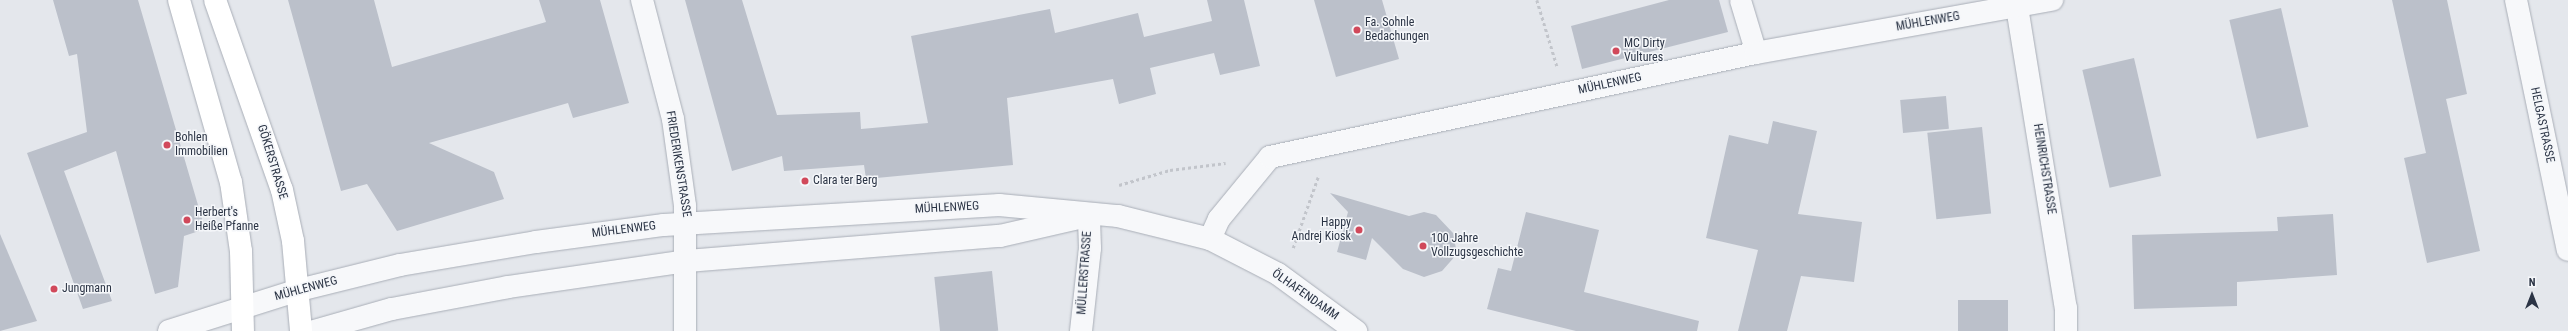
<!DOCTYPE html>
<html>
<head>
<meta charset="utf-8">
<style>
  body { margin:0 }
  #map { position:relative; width:2568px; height:331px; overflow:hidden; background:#e4e7ec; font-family:"Roboto Condensed",sans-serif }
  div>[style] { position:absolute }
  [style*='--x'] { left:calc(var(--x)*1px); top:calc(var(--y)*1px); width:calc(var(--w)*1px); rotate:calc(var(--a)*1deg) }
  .building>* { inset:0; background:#bbc0ca; transform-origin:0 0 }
  .path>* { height:2.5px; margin-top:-1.25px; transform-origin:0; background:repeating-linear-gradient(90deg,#c2c5cb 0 3px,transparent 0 6px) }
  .roads { filter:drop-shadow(0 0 1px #a9aeb7) drop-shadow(0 0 1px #a9aeb7) }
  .lane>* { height:21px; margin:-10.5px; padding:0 10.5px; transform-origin:10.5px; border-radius:10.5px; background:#f7f8fa }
  .street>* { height:22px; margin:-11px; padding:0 11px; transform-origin:11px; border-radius:11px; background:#f7f8fa }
  .secondary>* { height:22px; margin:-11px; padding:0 11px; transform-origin:11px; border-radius:11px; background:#fff }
  .dots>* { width:11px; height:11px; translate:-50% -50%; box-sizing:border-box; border:2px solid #f4f6f9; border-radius:50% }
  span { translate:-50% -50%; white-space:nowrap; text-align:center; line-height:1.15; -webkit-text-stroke:3px #f4f6f9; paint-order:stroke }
  .street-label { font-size:12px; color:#2b3445 }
  .poi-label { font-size:12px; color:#2b3445 }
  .left { translate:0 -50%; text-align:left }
  .right { translate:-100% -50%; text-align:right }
  .north { position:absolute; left:2512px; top:275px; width:40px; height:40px; -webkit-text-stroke:3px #f4f6f9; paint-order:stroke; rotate:0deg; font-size:11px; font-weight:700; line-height:16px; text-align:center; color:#2b3445 }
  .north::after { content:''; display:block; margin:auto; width:14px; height:18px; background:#2b3445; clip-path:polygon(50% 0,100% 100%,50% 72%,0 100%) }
</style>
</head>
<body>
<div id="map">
  <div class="building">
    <i style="clip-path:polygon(53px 0,138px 0,205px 229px,184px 236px,178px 287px,155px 294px,116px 151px,64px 171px,112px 301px,83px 309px,27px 153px,87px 132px,77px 54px,69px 56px)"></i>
    <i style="clip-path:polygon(288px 0,374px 0,392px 67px,546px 22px,539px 0,600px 0,629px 103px,573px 118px,568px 103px,429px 143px,494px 172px,504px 199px,397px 231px,367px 184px,341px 191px)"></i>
    <i style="clip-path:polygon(685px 0,742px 0,777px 115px,860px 112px,861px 129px,928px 123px,911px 36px,1050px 9px,1055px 33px,1138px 13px,1144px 37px,1212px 21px,1207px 0,1244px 0,1260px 66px,1220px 75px,1214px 53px,1150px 68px,1156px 94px,1119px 104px,1113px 79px,1007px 98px,1013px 165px,866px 179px,864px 165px,784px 171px,782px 156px,732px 171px)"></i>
    <i style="clip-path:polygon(1314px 0,1382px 0,1399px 59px,1336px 77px)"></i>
    <i style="clip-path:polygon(1669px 0,1719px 0,1728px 32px,1582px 69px,1571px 26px)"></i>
    <i style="clip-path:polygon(2392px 0,2447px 0,2467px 94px,2446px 99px,2480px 251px,2427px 263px,2404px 158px,2426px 153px)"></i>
    <i style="left:2281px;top:8px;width:122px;height:53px;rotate:77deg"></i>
    <i style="left:2134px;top:58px;width:121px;height:53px;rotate:77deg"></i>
    <i style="left:1946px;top:96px;width:33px;height:46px;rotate:85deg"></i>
    <i style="clip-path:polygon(1773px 121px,1817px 131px,1798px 214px,1862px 222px,1854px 282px,1801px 276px,1787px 331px,1738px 331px,1758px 250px,1706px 238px,1729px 135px,1768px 144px)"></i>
    <i style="left:1982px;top:127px;width:87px;height:55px;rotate:84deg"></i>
    <i style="clip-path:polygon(1330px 193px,1409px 216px,1424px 212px,1436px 215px,1453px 233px,1457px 254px,1442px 271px,1424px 277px,1403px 269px,1372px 238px,1366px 260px,1337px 252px,1348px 212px)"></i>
    <i style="clip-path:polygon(1526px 212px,1599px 230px,1584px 292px,1699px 321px,1697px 331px,1576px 331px,1487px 309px,1498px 268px,1511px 271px)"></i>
    <i style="clip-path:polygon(2333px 214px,2337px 275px,2237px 282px,2237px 306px,2134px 309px,2132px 235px,2278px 231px,2277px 217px)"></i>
    <i style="clip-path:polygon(0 234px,37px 321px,0 331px)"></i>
    <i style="left:992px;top:271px;width:60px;height:58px;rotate:84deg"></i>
    <i style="left:1958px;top:300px;width:50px;height:31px"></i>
  </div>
  <div class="path">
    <i style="--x:1537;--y:0;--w:69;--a:73.1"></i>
    <i style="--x:1119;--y:185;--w:53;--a:-16.4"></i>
    <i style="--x:1170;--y:170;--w:56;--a:-7.1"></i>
    <i style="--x:1293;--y:248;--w:75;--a:-70.6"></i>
  </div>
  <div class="roads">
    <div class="lane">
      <i style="--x:1740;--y:0;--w:55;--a:73.2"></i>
    </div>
    <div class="street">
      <i style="--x:642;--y:0;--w:123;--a:75.4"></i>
      <i style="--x:673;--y:119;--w:88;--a:82.1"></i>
      <i style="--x:685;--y:206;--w:125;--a:90"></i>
      <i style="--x:2516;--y:0;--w:255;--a:78.3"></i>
      <i style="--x:2017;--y:7;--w:305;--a:80.8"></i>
      <i style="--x:2066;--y:308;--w:23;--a:90"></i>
      <i style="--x:1210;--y:239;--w:22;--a:-66"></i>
      <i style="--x:1219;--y:219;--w:80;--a:-50.6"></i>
      <i style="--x:1270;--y:157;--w:497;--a:-12.1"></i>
      <i style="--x:1756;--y:53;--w:301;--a:-10.2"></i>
      <i style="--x:169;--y:331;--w:136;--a:-17.5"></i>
      <i style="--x:299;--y:290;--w:104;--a:-13.9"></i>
      <i style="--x:400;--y:265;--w:138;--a:-9.6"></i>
      <i style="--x:536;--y:242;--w:129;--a:-7.6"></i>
      <i style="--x:664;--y:225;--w:336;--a:-3.4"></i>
      <i style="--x:999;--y:205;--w:120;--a:5.3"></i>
      <i style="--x:1118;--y:216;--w:95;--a:14"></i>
      <i style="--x:1210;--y:239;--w:76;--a:27.2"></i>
      <i style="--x:1278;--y:274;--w:97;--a:36.2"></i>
      <i style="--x:314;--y:331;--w:81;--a:-15.8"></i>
      <i style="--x:392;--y:309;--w:118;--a:-10.7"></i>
      <i style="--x:508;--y:287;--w:181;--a:-8.3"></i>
      <i style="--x:687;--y:261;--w:314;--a:-4.6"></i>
      <i style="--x:1000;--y:236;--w:76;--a:-12.9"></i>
      <i style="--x:1081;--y:331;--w:83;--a:-83.8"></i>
      <i style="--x:1090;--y:248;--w:32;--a:-92"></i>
    </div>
    <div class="secondary">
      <i style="--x:179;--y:0;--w:189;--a:74.1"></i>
      <i style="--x:231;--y:182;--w:70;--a:81.8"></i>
      <i style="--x:241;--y:251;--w:80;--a:88.6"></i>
      <i style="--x:215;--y:0;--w:201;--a:70.6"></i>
      <i style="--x:282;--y:190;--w:52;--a:77.8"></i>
      <i style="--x:293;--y:241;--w:90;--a:84.9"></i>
    </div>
  </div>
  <div class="dots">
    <i style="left:1357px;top:30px;background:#d1495b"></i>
    <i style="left:1616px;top:51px;background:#d1495b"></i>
    <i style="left:167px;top:145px;background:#d1495b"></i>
    <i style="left:805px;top:181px;background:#d1495b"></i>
    <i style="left:187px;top:220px;background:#d1495b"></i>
    <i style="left:1359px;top:230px;background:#d1495b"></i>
    <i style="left:1423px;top:246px;background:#d1495b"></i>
    <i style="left:54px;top:289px;background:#d1495b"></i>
  </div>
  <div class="street-label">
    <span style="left:1928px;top:22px;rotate:-10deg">MÜHLENWEG</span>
    <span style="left:1610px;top:84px;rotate:-12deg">MÜHLENWEG</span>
    <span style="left:2542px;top:125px;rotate:78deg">HELGASTRASSE</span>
    <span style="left:272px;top:162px;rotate:73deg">GÖKERSTRASSE</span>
    <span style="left:678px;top:164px;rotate:81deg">FRIEDERIKENSTRASSE</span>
    <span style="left:2044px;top:169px;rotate:81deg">HEINRICHSTRASSE</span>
    <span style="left:947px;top:208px;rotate:-3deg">MÜHLENWEG</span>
    <span style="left:624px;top:230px;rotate:-7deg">MÜHLENWEG</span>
    <span style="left:1085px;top:273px;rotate:-86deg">MÜLLERSTRASSE</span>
    <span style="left:306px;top:289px;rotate:-15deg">MÜHLENWEG</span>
    <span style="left:1305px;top:295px;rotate:35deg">ÖLHAFENDAMM</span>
  </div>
  <div class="poi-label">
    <span class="left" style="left:1365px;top:30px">Fa. Sohnle<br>Bedachungen</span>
    <span class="left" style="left:1624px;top:51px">MC Dirty<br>Vultures</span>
    <span class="left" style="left:175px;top:145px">Bohlen<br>Immobilien</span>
    <span class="left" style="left:813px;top:181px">Clara ter Berg</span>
    <span class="left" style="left:195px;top:220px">Herbert's<br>Heiße Pfanne</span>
    <span class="right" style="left:1351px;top:230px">Happy<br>Andrej Kiosk</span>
    <span class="left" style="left:1431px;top:246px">100 Jahre<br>Vollzugsgeschichte</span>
    <span class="left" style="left:62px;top:289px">Jungmann</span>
  </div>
  <div class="north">N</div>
</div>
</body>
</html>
